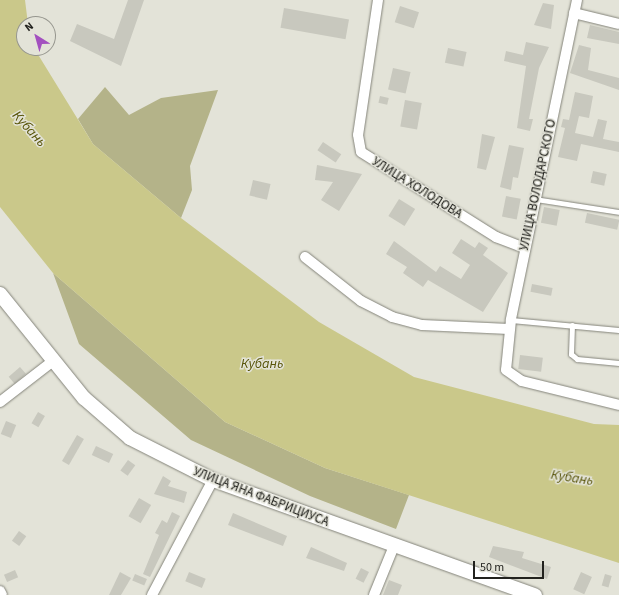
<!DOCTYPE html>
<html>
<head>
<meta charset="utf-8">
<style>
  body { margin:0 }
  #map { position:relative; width:619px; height:595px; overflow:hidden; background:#e3e3d8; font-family:"Source Sans 3",sans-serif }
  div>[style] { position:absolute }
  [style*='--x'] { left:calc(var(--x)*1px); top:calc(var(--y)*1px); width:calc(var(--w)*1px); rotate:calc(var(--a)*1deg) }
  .green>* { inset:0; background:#b4b389 }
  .water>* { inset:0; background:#cac88a }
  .building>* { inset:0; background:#c8c8be; transform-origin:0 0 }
  .roads { filter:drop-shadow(0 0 1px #84847a) drop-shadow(0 0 1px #84847a) }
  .lane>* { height:5px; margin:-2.5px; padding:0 2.5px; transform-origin:2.5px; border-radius:2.5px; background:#fff }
  .street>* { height:10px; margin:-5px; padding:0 5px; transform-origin:5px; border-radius:5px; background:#fff }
  .secondary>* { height:14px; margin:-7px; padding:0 7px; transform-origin:7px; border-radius:7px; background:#fff }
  span { translate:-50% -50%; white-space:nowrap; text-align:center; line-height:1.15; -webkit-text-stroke:3px #e3e3d8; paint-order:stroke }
  .street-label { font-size:13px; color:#22221e }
  .water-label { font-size:14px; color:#575407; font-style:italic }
  .north { position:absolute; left:16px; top:16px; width:40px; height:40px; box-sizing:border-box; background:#e3e3d8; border:1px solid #96968e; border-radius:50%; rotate:323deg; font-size:11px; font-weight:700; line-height:16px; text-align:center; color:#22221e }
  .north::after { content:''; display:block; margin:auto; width:14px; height:18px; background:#a350bf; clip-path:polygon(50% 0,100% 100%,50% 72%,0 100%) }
  .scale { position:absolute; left:473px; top:561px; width:71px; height:18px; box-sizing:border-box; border:2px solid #22221e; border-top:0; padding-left:5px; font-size:12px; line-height:14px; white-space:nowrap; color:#22221e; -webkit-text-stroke:3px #e3e3d8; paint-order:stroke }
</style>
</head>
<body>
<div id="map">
  <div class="green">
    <i style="clip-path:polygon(105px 87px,129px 115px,161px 98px,218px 90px,190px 166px,192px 190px,181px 218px,93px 144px,78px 119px)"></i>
    <i style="clip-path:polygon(53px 273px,225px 422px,325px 468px,409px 495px,396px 529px,310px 496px,191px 440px,79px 344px)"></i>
  </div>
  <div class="water">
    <i style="clip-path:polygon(0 0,25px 0,28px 24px,24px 24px,24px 48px,34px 48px,93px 144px,181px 218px,319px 322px,414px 377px,594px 424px,619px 425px,619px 563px,325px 468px,225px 422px,53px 273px,0 207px)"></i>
  </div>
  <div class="building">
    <i style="clip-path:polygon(128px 0,144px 0,121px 66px,70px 41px,77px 24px,114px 39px)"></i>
    <i style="clip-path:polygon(543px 3px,554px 5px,551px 29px,534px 25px)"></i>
    <i style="left:400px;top:6px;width:20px;height:17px;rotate:18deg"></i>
    <i style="left:284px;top:8px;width:66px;height:20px;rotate:10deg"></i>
    <i style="clip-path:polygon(590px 25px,619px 32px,619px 44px,587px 38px)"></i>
    <i style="clip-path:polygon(526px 42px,549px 47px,539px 68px,529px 119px,533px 119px,530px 131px,517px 128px,526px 66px,504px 61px,506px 51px,523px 55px)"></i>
    <i style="clip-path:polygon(579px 45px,591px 48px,588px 70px,619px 78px,619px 90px,570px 73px)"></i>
    <i style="left:448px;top:48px;width:19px;height:15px;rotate:12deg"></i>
    <i style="left:393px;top:68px;width:18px;height:22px;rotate:13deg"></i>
    <i style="clip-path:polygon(575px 92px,593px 96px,589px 118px,579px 116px,575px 133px,593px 137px,598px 119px,607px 121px,603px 139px,619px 142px,619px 152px,581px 144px,577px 161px,558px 157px,565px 128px,561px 127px,563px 119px,569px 120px)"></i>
    <i style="left:380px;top:96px;width:9px;height:7px;rotate:13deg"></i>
    <i style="left:405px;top:100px;width:17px;height:27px;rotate:10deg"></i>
    <i style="clip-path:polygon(482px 134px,495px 137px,486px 170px,477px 168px)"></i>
    <i style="left:323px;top:142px;width:22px;height:10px;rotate:34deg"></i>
    <i style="clip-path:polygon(509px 145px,524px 148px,518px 178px,513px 177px,511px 190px,500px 187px)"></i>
    <i style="clip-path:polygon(317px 165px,362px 174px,339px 211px,321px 200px,333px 182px,315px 180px)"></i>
    <i style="left:593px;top:171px;width:14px;height:12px;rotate:12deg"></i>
    <i style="left:253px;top:180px;width:18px;height:16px;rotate:13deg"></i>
    <i style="left:506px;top:196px;width:15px;height:21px;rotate:11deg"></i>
    <i style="left:399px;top:199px;width:19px;height:20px;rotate:32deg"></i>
    <i style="left:544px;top:207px;width:16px;height:16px;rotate:11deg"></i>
    <i style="left:587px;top:213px;width:33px;height:10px;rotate:12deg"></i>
    <i style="clip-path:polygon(461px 239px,475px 248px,479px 242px,488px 248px,483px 255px,508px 273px,483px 312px,428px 280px,423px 287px,403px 273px,407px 267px,386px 254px,394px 241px,436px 272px,440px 266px,461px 279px,470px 265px,452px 253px)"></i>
    <i style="left:532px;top:284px;width:21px;height:8px;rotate:11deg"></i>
    <i style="left:520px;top:355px;width:23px;height:14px;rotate:7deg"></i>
    <i style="left:20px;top:367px;width:9px;height:15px;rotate:49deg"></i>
    <i style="left:38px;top:412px;width:8px;height:13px;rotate:30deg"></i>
    <i style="left:6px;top:421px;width:11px;height:14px;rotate:22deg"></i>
    <i style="left:77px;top:435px;width:8px;height:30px;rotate:30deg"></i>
    <i style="left:96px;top:446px;width:19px;height:10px;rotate:25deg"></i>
    <i style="left:128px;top:460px;width:9px;height:13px;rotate:36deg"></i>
    <i style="clip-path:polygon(163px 476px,171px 481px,168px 486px,187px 492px,184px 503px,154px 494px)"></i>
    <i style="left:139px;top:498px;width:14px;height:21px;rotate:30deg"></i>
    <i style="clip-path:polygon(172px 512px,180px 516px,150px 577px,143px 574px,159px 535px,155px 533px,162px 520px,167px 523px)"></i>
    <i style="clip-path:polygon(233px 513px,287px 536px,283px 546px,228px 525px)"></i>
    <i style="left:19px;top:531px;width:9px;height:12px;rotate:36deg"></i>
    <i style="clip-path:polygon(493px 546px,524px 552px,522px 558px,551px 567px,547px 579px,489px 557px)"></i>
    <i style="clip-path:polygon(311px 547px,347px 563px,344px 571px,306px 558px)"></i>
    <i style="left:361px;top:568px;width:9px;height:12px;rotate:27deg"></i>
    <i style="left:15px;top:570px;width:8px;height:12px;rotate:67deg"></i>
    <i style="clip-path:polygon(120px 572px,131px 578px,121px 595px,109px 595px)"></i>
    <i style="left:189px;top:572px;width:18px;height:10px;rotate:22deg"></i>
    <i style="left:581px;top:572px;width:12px;height:19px;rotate:24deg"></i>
    <i style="left:135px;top:574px;width:13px;height:7px;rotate:23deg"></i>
    <i style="left:605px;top:574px;width:7px;height:12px;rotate:16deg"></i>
    <i style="clip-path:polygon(389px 580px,402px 585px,398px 595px,383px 595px)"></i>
  </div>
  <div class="roads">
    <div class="lane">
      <i style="--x:535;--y:199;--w:85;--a:8.8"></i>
      <i style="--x:511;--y:320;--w:108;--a:5.3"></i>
      <i style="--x:572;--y:325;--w:29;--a:92"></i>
      <i style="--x:571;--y:354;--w:8;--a:40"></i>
      <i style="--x:577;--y:359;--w:42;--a:5.4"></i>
    </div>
    <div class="street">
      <i style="--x:378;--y:0;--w:136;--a:98.4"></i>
      <i style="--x:358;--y:135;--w:17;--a:80"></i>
      <i style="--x:361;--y:152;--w:160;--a:32.2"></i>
      <i style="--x:496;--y:237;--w:31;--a:21"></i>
      <i style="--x:577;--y:0;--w:327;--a:101.7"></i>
      <i style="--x:511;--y:320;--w:50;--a:95.7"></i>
      <i style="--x:506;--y:370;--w:19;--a:35"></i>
      <i style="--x:522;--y:381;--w:100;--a:13.9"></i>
      <i style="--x:574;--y:13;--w:46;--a:13.7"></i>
      <i style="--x:305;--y:257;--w:71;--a:38.2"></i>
      <i style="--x:361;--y:301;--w:35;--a:27"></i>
      <i style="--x:392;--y:317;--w:31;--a:15"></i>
      <i style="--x:422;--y:325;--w:87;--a:2.6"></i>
      <i style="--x:0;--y:402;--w:67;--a:-37.7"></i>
      <i style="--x:0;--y:591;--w:4;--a:63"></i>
      <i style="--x:152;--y:595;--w:130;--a:-62.1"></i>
      <i style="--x:374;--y:595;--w:53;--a:-67.8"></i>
    </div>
    <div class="secondary">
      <i style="--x:0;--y:294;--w:134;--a:51.1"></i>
      <i style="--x:84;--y:398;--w:61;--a:41"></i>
      <i style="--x:130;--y:438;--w:93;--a:26.8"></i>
      <i style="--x:213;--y:480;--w:342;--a:19.7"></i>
    </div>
  </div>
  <div class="street-label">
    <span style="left:538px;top:185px;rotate:-78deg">УЛИЦА ВОЛОДАРСКОГО</span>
    <span style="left:417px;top:188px;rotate:32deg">УЛИЦА ХОЛОДОВА</span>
    <span style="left:261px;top:497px;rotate:21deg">УЛИЦА ЯНА ФАБРИЦИУСА</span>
  </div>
  <div class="water-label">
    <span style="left:29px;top:129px;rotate:48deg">Кубань</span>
    <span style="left:262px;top:364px">Кубань</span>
    <span style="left:572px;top:478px;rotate:9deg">Кубань</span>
  </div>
  <div class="north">N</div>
  <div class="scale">50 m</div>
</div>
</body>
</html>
